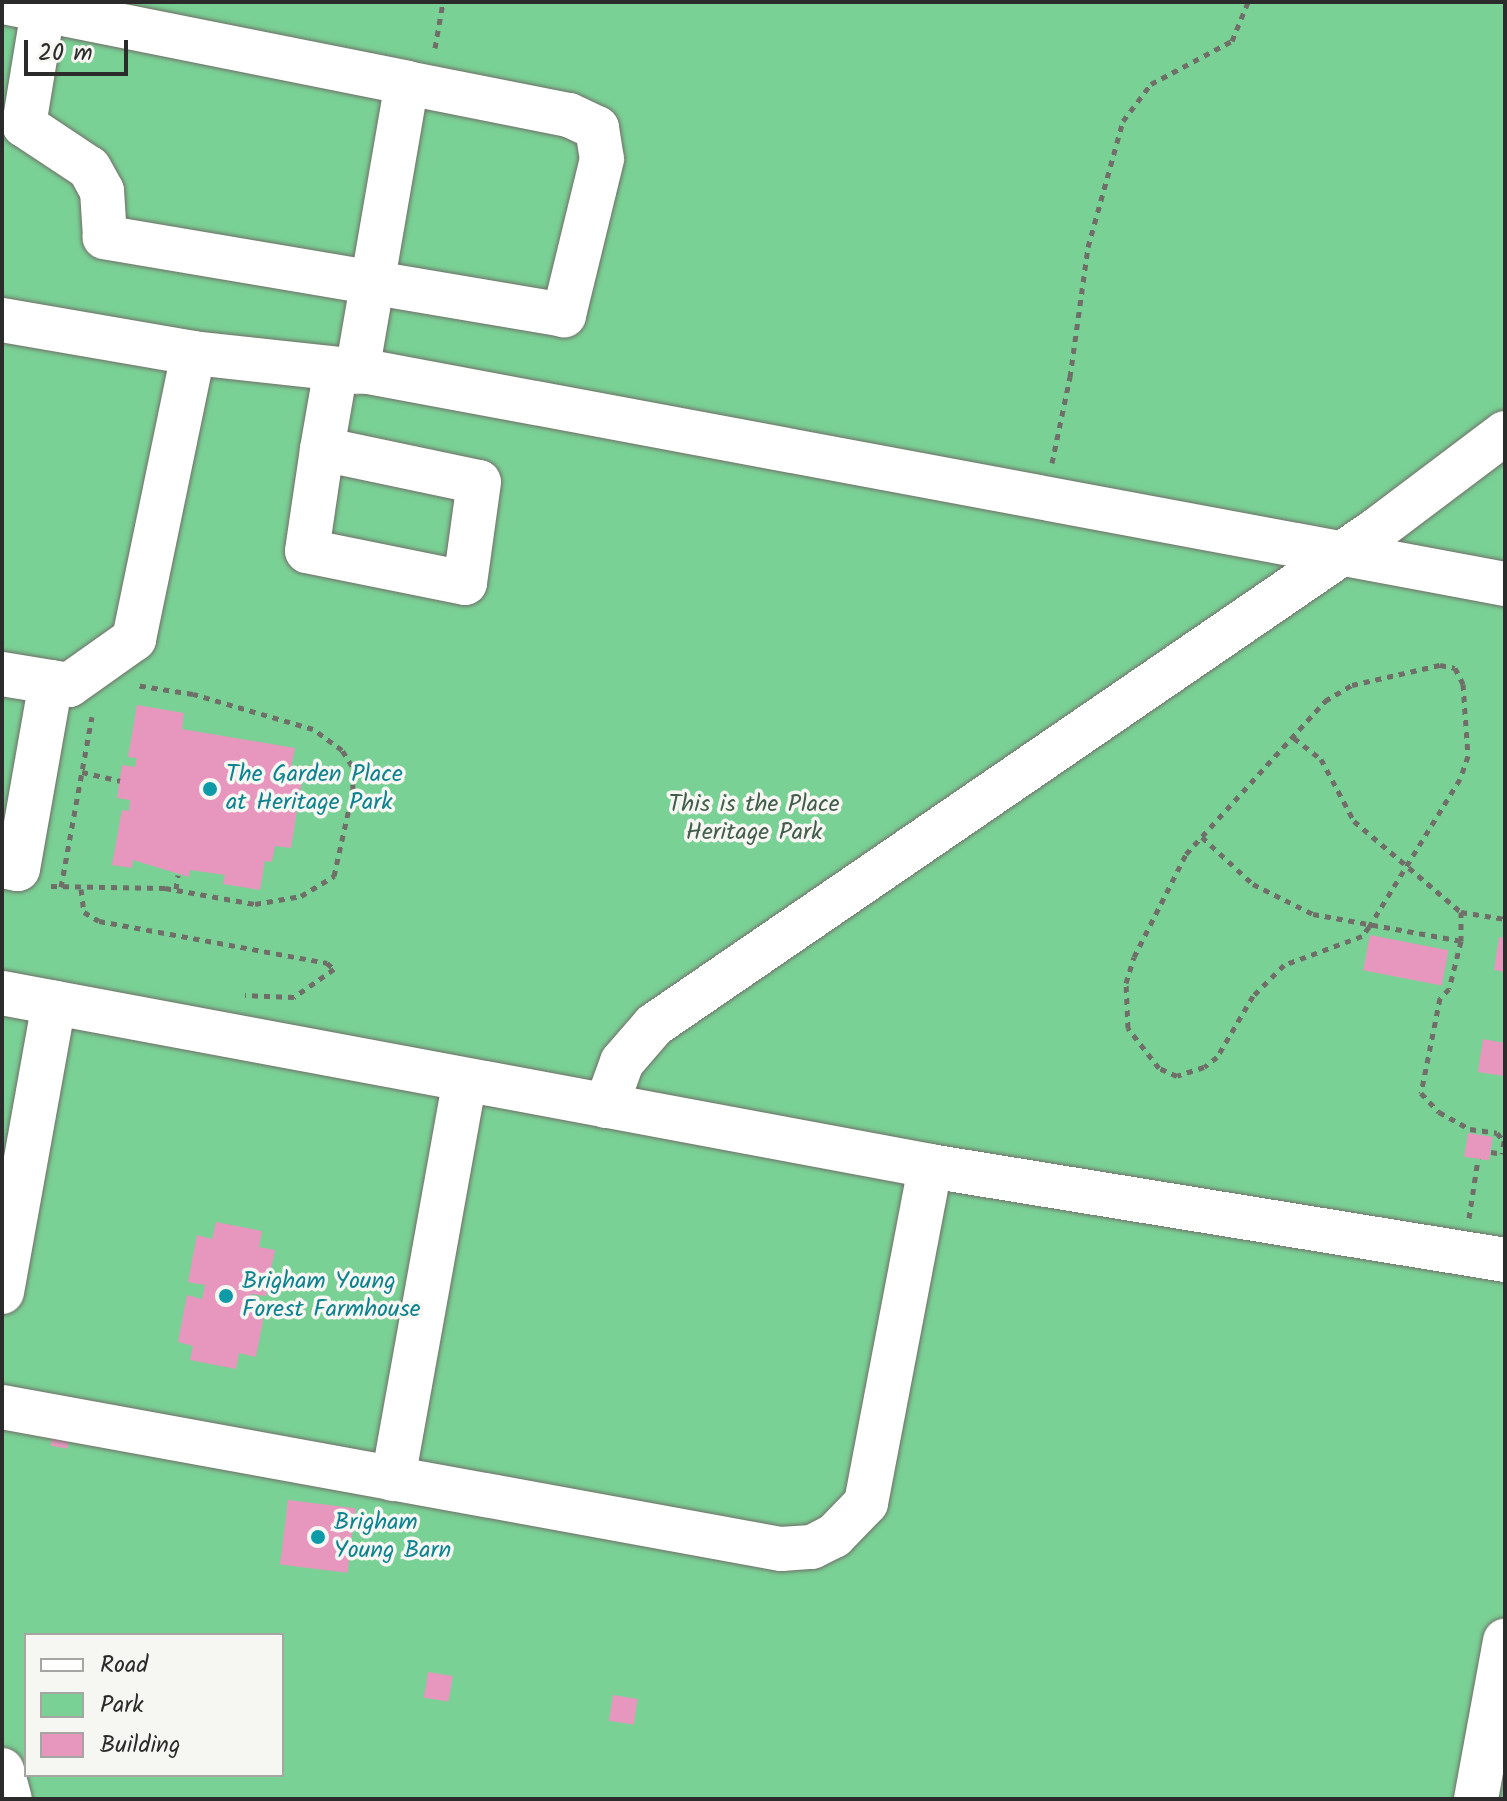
<!DOCTYPE html>
<html>
<head>
<meta charset="utf-8">
<style>
  body { margin:0 }
  #map { position:relative; width:1507px; height:1801px; overflow:hidden; background:#f1ebd9; font-family:Kalam,sans-serif }
  div>[style] { position:absolute }
  [style*='--x'] { left:calc(var(--x)*1px); top:calc(var(--y)*1px); width:calc(var(--w)*1px); rotate:calc(var(--a)*1deg) }
  .green>* { inset:0; background:#7ad195 }
  .building>* { inset:0; background:#e797be; transform-origin:0 0 }
  .path>* { height:5px; margin-top:-2.5px; transform-origin:0; background:repeating-linear-gradient(90deg,#706e68 0 6px,transparent 0 12px) }
  .roads { filter:drop-shadow(0 0 2px #706e68) drop-shadow(0 0 2px #706e68) }
  .minor>* { height:44px; margin:-22px; padding:0 22px; transform-origin:22px; border-radius:22px; background:#fff }
  .dots>* { width:22px; height:22px; translate:-50% -50%; box-sizing:border-box; border:4px solid #f6f6f2; border-radius:50% }
  span { translate:-50% -50%; white-space:nowrap; text-align:center; line-height:1.15; -webkit-text-stroke:7px #f6f6f2; paint-order:stroke }
  .culture-label { font-size:24px; color:#0d838f }
  .left { translate:0 -50%; text-align:left }
  .park-label { font-size:24px; color:#435d4b }
  .frame { position:absolute; inset:0; border:4px solid #2b2b2b; pointer-events:none }
  .legend { position:absolute; left:24px; top:1633px; width:260px; height:144px; box-sizing:border-box; background:#f6f6f2; border:2px solid #a5a5a2; margin:0; padding:10px 14px; list-style:none; font-size:24px; color:#2b2b2b }
  .legend li { display:flex; align-items:center; gap:16px; height:40px }
  .legend b { width:40px; border:2px solid #a5a5a2 }
  .scale { position:absolute; left:24px; top:40px; width:104px; height:36px; box-sizing:border-box; border:4px solid #2b2b2b; border-top:0; padding-left:10px; font-size:24px; line-height:28px; white-space:nowrap; color:#2b2b2b; -webkit-text-stroke:6px #f6f6f2; paint-order:stroke }
</style>
</head>
<body>
<div id="map">
  <div class="green">
    <i style="clip-path:polygon(evenodd,2px 2px,1505px 2px,1505px 1799px,2px 1799px,2px 2px,26px 1635px,282px 1635px,282px 1775px,26px 1775px,26px 1635px)"></i>
  </div>
  <div class="building">
    <i style="clip-path:polygon(137px 705px,184px 713px,182px 729px,295px 748px,290px 773px,303px 775px,291px 848px,275px 846px,272px 862px,265px 861px,260px 890px,223px 884px,225px 875px,190px 870px,189px 877px,133px 860px,132px 868px,112px 865px,122px 810px,129px 811px,130px 800px,117px 798px,122px 765px,135px 767px,137px 758px,128px 757px)"></i>
    <i style="left:1370px;top:935px;width:80px;height:36px;rotate:11deg"></i>
    <i style="clip-path:polygon(1499px 937px,1505px 938px,1505px 972px,1494px 970px)"></i>
    <i style="clip-path:polygon(1483px 1039px,1505px 1043px,1504px 1076px,1478px 1072px)"></i>
    <i style="left:1468px;top:1133px;width:25px;height:24px;rotate:9deg"></i>
    <i style="clip-path:polygon(216px 1222px,262px 1231px,259px 1247px,275px 1250px,266px 1296px,251px 1294px,248px 1306px,265px 1310px,256px 1357px,239px 1353px,236px 1369px,190px 1360px,193px 1346px,178px 1342px,187px 1295px,202px 1299px,205px 1285px,188px 1282px,197px 1235px,212px 1239px)"></i>
    <i style="left:54px;top:1427px;width:17px;height:19px;rotate:10deg"></i>
    <i style="left:288px;top:1500px;width:68px;height:65px;rotate:7deg"></i>
    <i style="left:428px;top:1672px;width:25px;height:26px;rotate:9deg"></i>
    <i style="left:613px;top:1695px;width:25px;height:26px;rotate:9deg"></i>
  </div>
  <div class="path">
    <i style="--x:435;--y:48;--w:47;--a:-80.1"></i>
    <i style="--x:1052;--y:463;--w:88;--a:-78.2"></i>
    <i style="--x:1070;--y:377;--w:131;--a:-82.1"></i>
    <i style="--x:1088;--y:247;--w:131;--a:-74.5"></i>
    <i style="--x:1123;--y:121;--w:46;--a:-52.9"></i>
    <i style="--x:1151;--y:84;--w:92;--a:-28"></i>
    <i style="--x:1232;--y:41;--w:42;--a:-67.7"></i>
    <i style="--x:1440;--y:665;--w:15;--a:11"></i>
    <i style="--x:1455;--y:668;--w:18;--a:63"></i>
    <i style="--x:1463;--y:684;--w:72;--a:86"></i>
    <i style="--x:1468;--y:756;--w:24;--a:109"></i>
    <i style="--x:1460;--y:779;--w:174;--a:121.6"></i>
    <i style="--x:1369;--y:927;--w:11;--a:128"></i>
    <i style="--x:1362;--y:936;--w:83;--a:159.6"></i>
    <i style="--x:1284;--y:965;--w:44;--a:135"></i>
    <i style="--x:1253;--y:996;--w:71;--a:120.5"></i>
    <i style="--x:1217;--y:1057;--w:16;--a:142"></i>
    <i style="--x:1204;--y:1067;--w:28;--a:162"></i>
    <i style="--x:1177;--y:1076;--w:20;--a:-156"></i>
    <i style="--x:1159;--y:1068;--w:51;--a:-127.8"></i>
    <i style="--x:1128;--y:1028;--w:45;--a:-92.5"></i>
    <i style="--x:1126;--y:983;--w:27;--a:-73"></i>
    <i style="--x:1134;--y:957;--w:115;--a:-63.2"></i>
    <i style="--x:1186;--y:854;--w:207;--a:-47.7"></i>
    <i style="--x:1325;--y:701;--w:31;--a:-31"></i>
    <i style="--x:1352;--y:685;--w:90;--a:-12.8"></i>
    <i style="--x:1294;--y:738;--w:34;--a:38"></i>
    <i style="--x:1321;--y:759;--w:70;--a:62"></i>
    <i style="--x:1354;--y:821;--w:140;--a:40.4"></i>
    <i style="--x:1461;--y:912;--w:29;--a:90"></i>
    <i style="--x:1461;--y:941;--w:49;--a:104"></i>
    <i style="--x:1449;--y:989;--w:13;--a:135"></i>
    <i style="--x:1440;--y:998;--w:97;--a:101.3"></i>
    <i style="--x:1421;--y:1093;--w:26;--a:47"></i>
    <i style="--x:1439;--y:1112;--w:35;--a:29"></i>
    <i style="--x:1470;--y:1129;--w:27;--a:8"></i>
    <i style="--x:1497;--y:1133;--w:11;--a:49"></i>
    <i style="--x:1504;--y:1141;--w:13;--a:99"></i>
    <i style="--x:82;--y:772;--w:39;--a:13"></i>
    <i style="--x:1202;--y:837;--w:69;--a:42.7"></i>
    <i style="--x:1253;--y:884;--w:67;--a:26.6"></i>
    <i style="--x:1313;--y:914;--w:150;--a:10.3"></i>
    <i style="--x:51;--y:886;--w:114;--a:1"></i>
    <i style="--x:165;--y:888;--w:91;--a:10.1"></i>
    <i style="--x:255;--y:904;--w:47;--a:-9.9"></i>
    <i style="--x:301;--y:896;--w:39;--a:-31"></i>
    <i style="--x:334;--y:876;--w:88;--a:-77.5"></i>
    <i style="--x:353;--y:790;--w:24;--a:-92"></i>
    <i style="--x:352;--y:766;--w:19;--a:-122"></i>
    <i style="--x:342;--y:750;--w:36;--a:-144"></i>
    <i style="--x:313;--y:729;--w:125;--a:-163.7"></i>
    <i style="--x:193;--y:694;--w:58;--a:-171"></i>
    <i style="--x:61;--y:887;--w:173;--a:-79.7"></i>
    <i style="--x:81;--y:889;--w:23;--a:83"></i>
    <i style="--x:84;--y:912;--w:17;--a:31"></i>
    <i style="--x:99;--y:921;--w:232;--a:10.4"></i>
    <i style="--x:327;--y:963;--w:9;--a:41"></i>
    <i style="--x:334;--y:969;--w:49;--a:145"></i>
    <i style="--x:294;--y:997;--w:49;--a:-177.7"></i>
    <i style="--x:176;--y:889;--w:14;--a:-82"></i>
    <i style="--x:1461;--y:912;--w:45;--a:9"></i>
    <i style="--x:1491;--y:1152;--w:13;--a:9"></i>
    <i style="--x:1469;--y:1218;--w:60;--a:-81.3"></i>
  </div>
  <div class="roads">
    <div class="minor">
      <i style="--x:3;--y:2;--w:41;--a:11.3"></i>
      <i style="--x:43;--y:10;--w:371;--a:11.3"></i>
      <i style="--x:407;--y:83;--w:165;--a:11.2"></i>
      <i style="--x:569;--y:115;--w:31;--a:25"></i>
      <i style="--x:597;--y:128;--w:31;--a:81"></i>
      <i style="--x:602;--y:159;--w:161;--a:103.7"></i>
      <i style="--x:564;--y:315;--w:466;--a:-170.4"></i>
      <i style="--x:105;--y:237;--w:46;--a:-93.7"></i>
      <i style="--x:102;--y:191;--w:26;--a:-119"></i>
      <i style="--x:89;--y:168;--w:78;--a:-146.5"></i>
      <i style="--x:24;--y:125;--w:117;--a:-80.6"></i>
      <i style="--x:2;--y:320;--w:194;--a:9.8"></i>
      <i style="--x:193;--y:353;--w:177;--a:6.2"></i>
      <i style="--x:369;--y:372;--w:1156;--a:10.57"></i>
      <i style="--x:357;--y:372;--w:293;--a:-80.2"></i>
      <i style="--x:322;--y:449;--w:160;--a:11.9"></i>
      <i style="--x:479;--y:482;--w:102;--a:97.9"></i>
      <i style="--x:465;--y:583;--w:161;--a:-168.6"></i>
      <i style="--x:307;--y:551;--w:103;--a:-81.6"></i>
      <i style="--x:322;--y:449;--w:81;--a:-80.1"></i>
      <i style="--x:2;--y:674;--w:68;--a:9.3"></i>
      <i style="--x:69;--y:685;--w:80;--a:-35.3"></i>
      <i style="--x:134;--y:639;--w:292;--a:-78.3"></i>
      <i style="--x:2;--y:866;--w:16;--a:11"></i>
      <i style="--x:18;--y:869;--w:190;--a:-80"></i>
      <i style="--x:2;--y:993;--w:944;--a:10.56"></i>
      <i style="--x:930;--y:1166;--w:583;--a:9.28"></i>
      <i style="--x:606;--y:1106;--w:47;--a:-70"></i>
      <i style="--x:622;--y:1062;--w:49;--a:-49.1"></i>
      <i style="--x:654;--y:1025;--w:874;--a:-34.42"></i>
      <i style="--x:1375;--y:531;--w:163;--a:-37"></i>
      <i style="--x:2;--y:1292;--w:294;--a:-79.8"></i>
      <i style="--x:2;--y:1407;--w:792;--a:10.33"></i>
      <i style="--x:781;--y:1549;--w:31;--a:-4"></i>
      <i style="--x:812;--y:1547;--w:25;--a:-27"></i>
      <i style="--x:834;--y:1536;--w:46;--a:-45.9"></i>
      <i style="--x:866;--y:1503;--w:343;--a:-79.2"></i>
      <i style="--x:393;--y:1479;--w:405;--a:-79.8"></i>
      <i style="--x:2;--y:1770;--w:30;--a:75"></i>
      <i style="--x:1476;--y:1799;--w:161;--a:-79.6"></i>
    </div>
  </div>
  <div class="dots">
    <i style="left:210px;top:789px;background:#0f9aa8"></i>
    <i style="left:226px;top:1296px;background:#0f9aa8"></i>
    <i style="left:318px;top:1537px;background:#0f9aa8"></i>
  </div>
  <div class="culture-label">
    <span class="left" style="left:226px;top:789px">The Garden Place<br>at Heritage Park</span>
    <span class="left" style="left:242px;top:1296px">Brigham Young<br>Forest Farmhouse</span>
    <span class="left" style="left:334px;top:1537px">Brigham<br>Young Barn</span>
  </div>
  <div class="park-label">
    <span style="left:754px;top:819px">This is the Place<br>Heritage Park</span>
  </div>
  <div class="frame"></div>
  <ul class="legend">
  <li><b style="height:10px;background:#fff"></b>Road</li>
  <li><b style="height:22px;background:#7ad195"></b>Park</li>
  <li><b style="height:22px;background:#e797be"></b>Building</li>
  </ul>
  <div class="scale">20 m</div>
</div>
</body>
</html>
